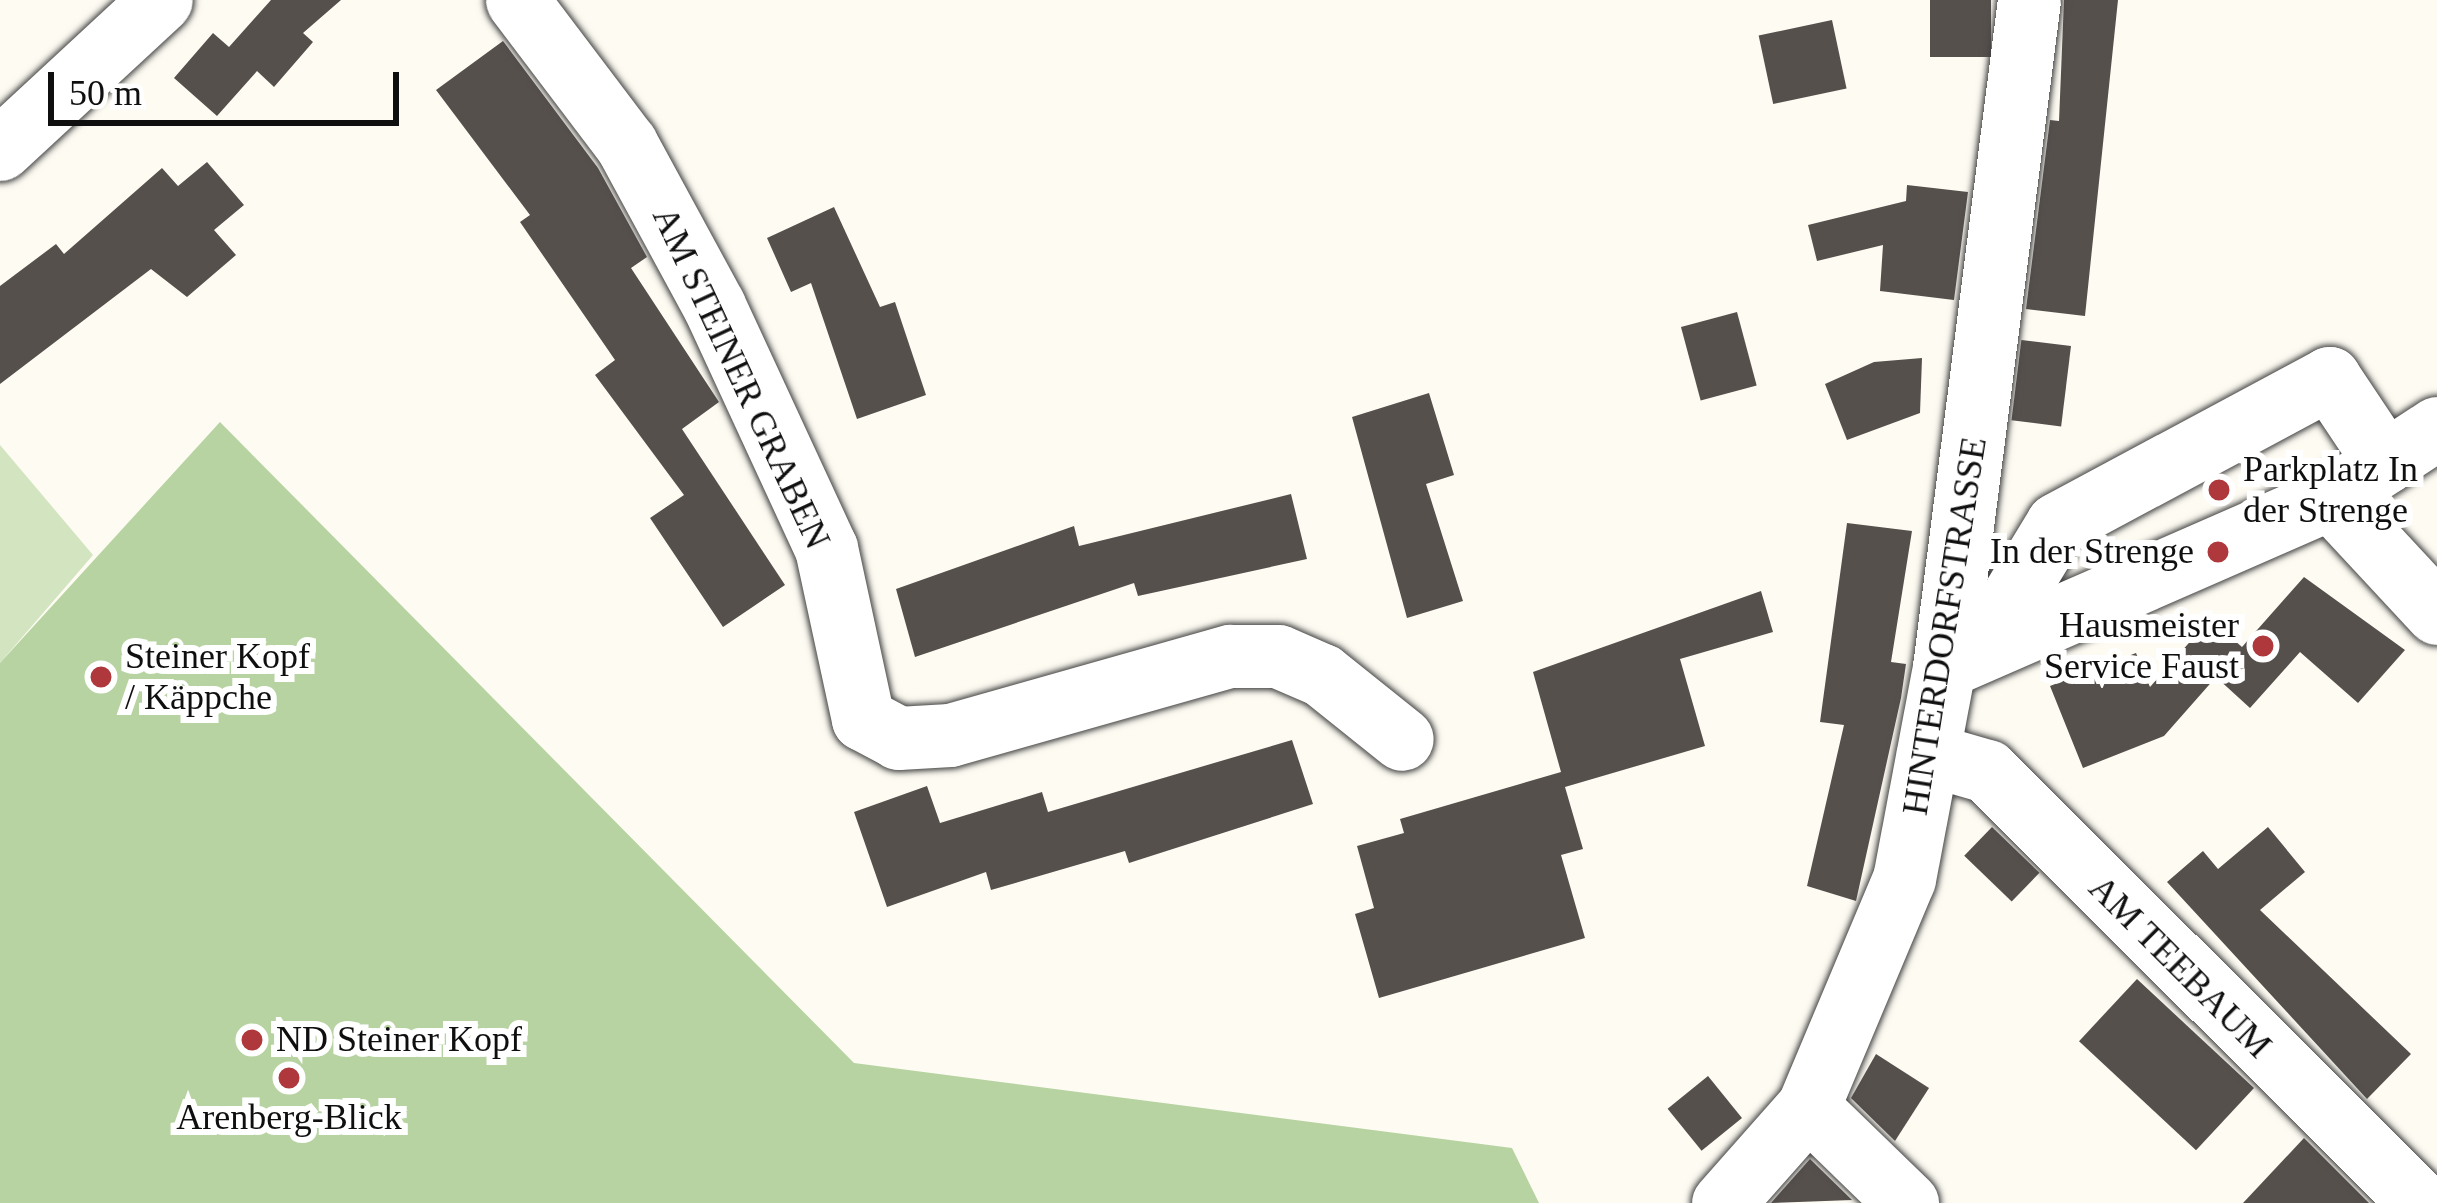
<!DOCTYPE html>
<html>
<head>
<meta charset="utf-8">
<style>
  body { margin:0 }
  #map { position:relative; width:2437px; height:1203px; overflow:hidden; background:#fdfbf2; font-family:"Times New Roman",serif }
  div>[style] { position:absolute }
  [style*='--x'] { left:calc(var(--x)*1px); top:calc(var(--y)*1px); width:calc(var(--w)*1px); rotate:calc(var(--a)*1deg) }
  .green>* { inset:0; background:#d2e4c0 }
  .forest>* { inset:0; background:#b6d3a1 }
  .building>* { inset:0; background:#56504d; transform-origin:0 0 }
  .roads { filter:drop-shadow(0 0 3px #424242) drop-shadow(0 0 3px #424242) }
  .minor>* { height:63px; margin:-31.5px; padding:0 31.5px; transform-origin:31.5px; border-radius:31.5px; background:#fff }
  .dots>* { width:33px; height:33px; translate:-50% -50%; box-sizing:border-box; border:6px solid #fff; border-radius:50% }
  span { translate:-50% -50%; white-space:nowrap; text-align:center; line-height:1.15; -webkit-text-stroke:12px #fff; paint-order:stroke }
  .street-label { font-size:36px; color:#0f0f0f }
  .poi-label { font-size:36px; color:#0f0f0f }
  .left { translate:0 -50%; text-align:left }
  .right { translate:-100% -50%; text-align:right }
  .scale { position:absolute; left:48px; top:72px; width:351px; height:54px; box-sizing:border-box; border:6px solid #0f0f0f; border-top:0; padding-left:15px; font-size:36px; line-height:42px; white-space:nowrap; color:#0f0f0f; -webkit-text-stroke:9px #fff; paint-order:stroke }
</style>
</head>
<body>
<div id="map">
  <div class="green">
    <i style="clip-path:polygon(0 445px,93px 555px,0 663px)"></i>
  </div>
  <div class="forest">
    <i style="clip-path:polygon(220px 422px,854px 1063px,1512px 1148px,1539px 1203px,0 1203px,0 663px)"></i>
  </div>
  <div class="building">
    <i style="clip-path:polygon(271px 0,341px 0,303px 33px,313px 42px,274px 87px,257px 71px,217px 116px,174px 78px,213px 33px,229px 47px)"></i>
    <i style="left:1930px;top:0;width:61px;height:57px"></i>
    <i style="clip-path:polygon(2064px 0,2118px 0,2085px 316px,2026px 309px,2050px 120px,2059px 121px)"></i>
    <i style="left:1832px;top:20px;width:70px;height:75px;rotate:78deg"></i>
    <i style="clip-path:polygon(503px 41px,598px 168px,647px 257px,631px 268px,719px 402px,682px 429px,785px 585px,723px 627px,650px 518px,684px 495px,595px 375px,615px 360px,520px 222px,530px 215px,436px 90px)"></i>
    <i style="clip-path:polygon(207px 162px,244px 205px,214px 230px,236px 255px,187px 297px,151px 269px,0 384px,0 286px,56px 244px,64px 254px,162px 168px,178px 186px)"></i>
    <i style="clip-path:polygon(1907px 185px,1968px 192px,1954px 300px,1880px 291px,1883px 245px,1817px 261px,1808px 225px,1906px 201px)"></i>
    <i style="clip-path:polygon(834px 207px,880px 307px,895px 302px,926px 395px,857px 419px,811px 283px,791px 292px,767px 238px)"></i>
    <i style="left:1737px;top:312px;width:76px;height:58px;rotate:75deg"></i>
    <i style="left:2071px;top:346px;width:81px;height:50px;rotate:97deg"></i>
    <i style="clip-path:polygon(1922px 358px,1920px 413px,1847px 440px,1825px 384px,1874px 362px)"></i>
    <i style="clip-path:polygon(1429px 393px,1454px 475px,1426px 484px,1463px 601px,1407px 618px,1352px 417px)"></i>
    <i style="clip-path:polygon(1291px 494px,1307px 559px,1138px 596px,1134px 583px,915px 657px,896px 589px,1074px 526px,1079px 546px)"></i>
    <i style="clip-path:polygon(1847px 523px,1912px 531px,1891px 662px,1906px 664px,1901px 698px,1856px 901px,1807px 886px,1844px 725px,1820px 722px)"></i>
    <i style="clip-path:polygon(2304px 577px,2405px 650px,2358px 703px,2300px 652px,2250px 708px,2216px 677px,2164px 736px,2083px 768px,2050px 686px,2136px 653px,2150px 687px,2210px 619px,2242px 647px)"></i>
    <i style="clip-path:polygon(1761px 591px,1773px 632px,1680px 659px,1705px 746px,1565px 787px,1583px 849px,1561px 855px,1585px 938px,1379px 998px,1355px 914px,1374px 908px,1357px 846px,1404px 833px,1400px 819px,1561px 772px,1533px 672px)"></i>
    <i style="clip-path:polygon(1292px 740px,1313px 804px,1129px 863px,1125px 851px,991px 890px,986px 872px,887px 907px,854px 812px,927px 786px,940px 823px,1042px 792px,1048px 812px)"></i>
    <i style="left:1992px;top:827px;width:66px;height:40px;rotate:44deg"></i>
    <i style="clip-path:polygon(2268px 827px,2305px 872px,2260px 910px,2411px 1054px,2367px 1099px,2167px 882px,2203px 851px,2218px 869px)"></i>
    <i style="left:2137px;top:979px;width:160px;height:85px;rotate:43deg"></i>
    <i style="clip-path:polygon(1876px 1054px,1929px 1088px,1895px 1141px,1851px 1098px)"></i>
    <i style="left:1708px;top:1076px;width:54px;height:52px;rotate:51deg"></i>
    <i style="clip-path:polygon(2304px 1138px,2369px 1203px,2243px 1203px)"></i>
    <i style="clip-path:polygon(1810px 1159px,1852px 1200px,1771px 1203px)"></i>
  </div>
  <div class="roads">
    <div class="minor">
      <i style="--x:517;--y:0;--w:181;--a:52.9"></i>
      <i style="--x:626;--y:144;--w:184;--a:61.5"></i>
      <i style="--x:714;--y:306;--w:267;--a:65.2"></i>
      <i style="--x:826;--y:548;--w:175;--a:77.8"></i>
      <i style="--x:863;--y:719;--w:40;--a:28"></i>
      <i style="--x:898;--y:738;--w:52;--a:-3.3"></i>
      <i style="--x:950;--y:735;--w:291;--a:-15.8"></i>
      <i style="--x:1230;--y:656;--w:48;--a:0"></i>
      <i style="--x:1278;--y:656;--w:48;--a:23.4"></i>
      <i style="--x:1322;--y:675;--w:102;--a:38.7"></i>
      <i style="--x:0;--y:149;--w:219;--a:-42.8"></i>
      <i style="--x:2330;--y:498;--w:157;--a:47.1"></i>
      <i style="--x:2026;--y:629;--w:31;--a:-123"></i>
      <i style="--x:2009;--y:603;--w:92;--a:-58.7"></i>
      <i style="--x:2057;--y:524;--w:309;--a:-28.2"></i>
      <i style="--x:2329;--y:378;--w:101;--a:56.3"></i>
      <i style="--x:1944;--y:667;--w:421;--a:-23.6"></i>
      <i style="--x:2330;--y:498;--w:128;--a:-33.2"></i>
      <i style="--x:1928;--y:754;--w:61;--a:16.1"></i>
      <i style="--x:1987;--y:771;--w:612;--a:44.93"></i>
      <i style="--x:1808;--y:1107;--w:138;--a:44.1"></i>
      <i style="--x:1723;--y:1203;--w:128;--a:-48.5"></i>
      <i style="--x:1808;--y:1107;--w:247;--a:-67.2"></i>
      <i style="--x:1904;--y:879;--w:216;--a:-79.3"></i>
      <i style="--x:1944;--y:667;--w:672;--a:-82.74"></i>
    </div>
  </div>
  <div class="dots">
    <i style="left:2219px;top:490px;background:#ae383b"></i>
    <i style="left:2218px;top:552px;background:#ae383b"></i>
    <i style="left:2263px;top:646px;background:#ae383b"></i>
    <i style="left:101px;top:677px;background:#ae383b"></i>
    <i style="left:252px;top:1040px;background:#ae383b"></i>
    <i style="left:289px;top:1078px;background:#ae383b"></i>
  </div>
  <div class="street-label">
    <span style="left:741px;top:378px;rotate:65deg">AM STEINER GRABEN</span>
    <span style="left:1945px;top:626px;rotate:-81deg">HINTERDORFSTRASSE</span>
    <span style="left:2180px;top:967px;rotate:45deg">AM TEEBAUM</span>
  </div>
  <div class="poi-label">
    <span class="left" style="left:2243px;top:490px">Parkplatz In<br>der Strenge</span>
    <span class="right" style="left:2194px;top:552px">In der Strenge</span>
    <span class="right" style="left:2239px;top:646px">Hausmeister<br>Service Faust</span>
    <span class="left" style="left:125px;top:677px">Steiner Kopf<br>/ Käppche</span>
    <span class="left" style="left:276px;top:1040px">ND Steiner Kopf</span>
    <span style="left:289px;top:1118px">Arenberg-Blick</span>
  </div>
  <div class="scale">50 m</div>
</div>
</body>
</html>
